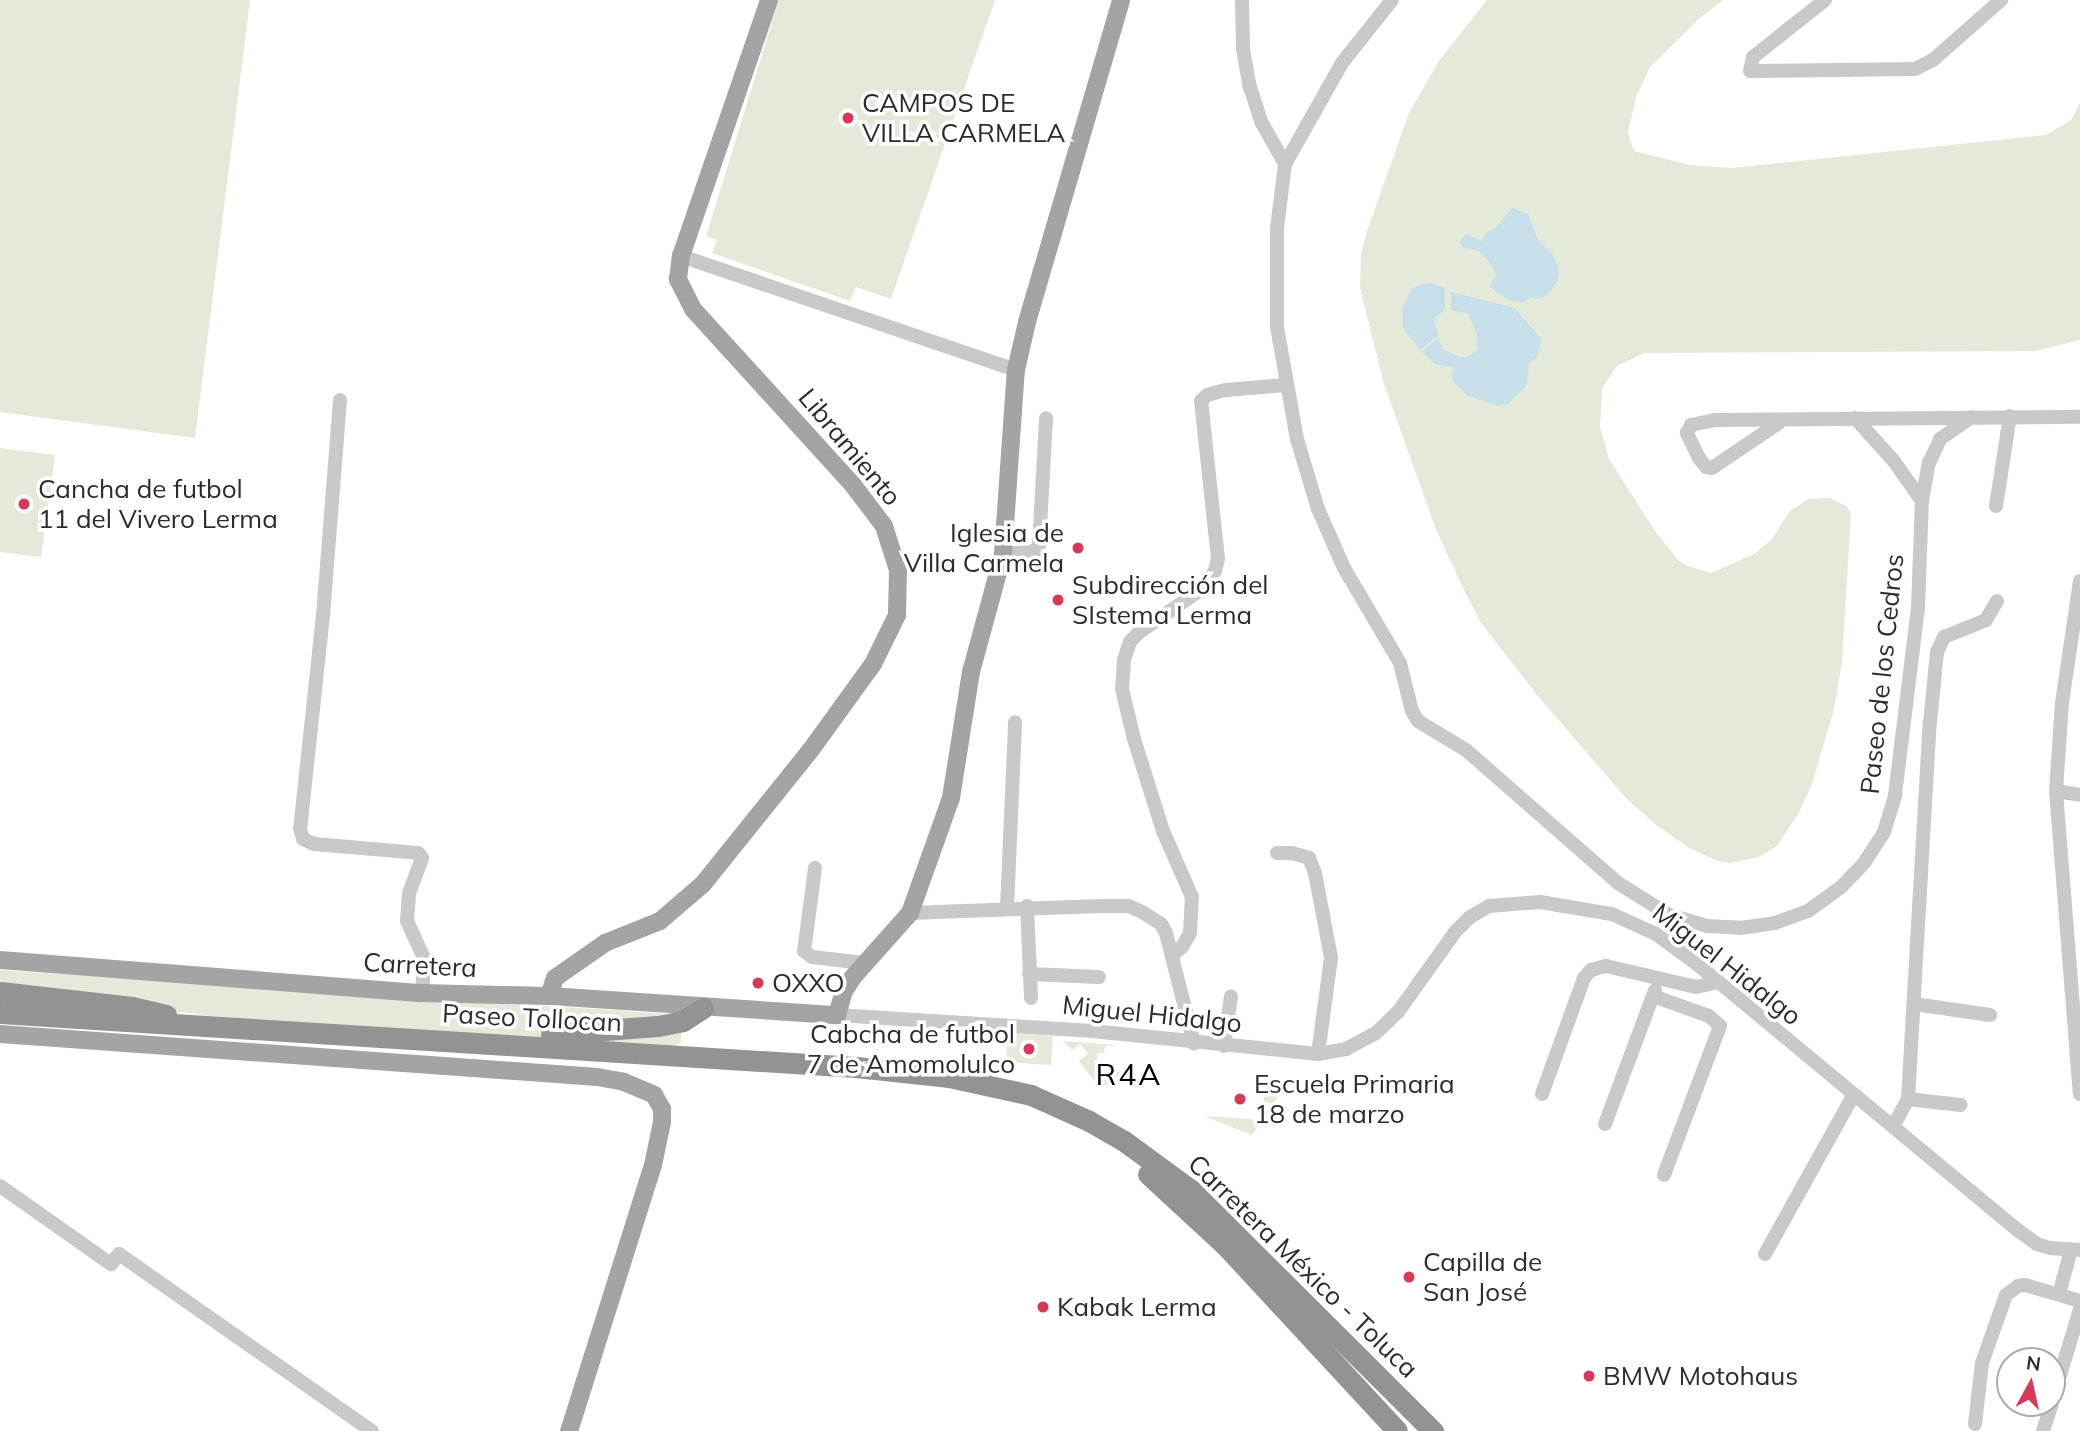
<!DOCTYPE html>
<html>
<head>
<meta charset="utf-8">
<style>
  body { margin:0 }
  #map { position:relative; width:2080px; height:1431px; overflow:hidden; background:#fff; font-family:Mulish,sans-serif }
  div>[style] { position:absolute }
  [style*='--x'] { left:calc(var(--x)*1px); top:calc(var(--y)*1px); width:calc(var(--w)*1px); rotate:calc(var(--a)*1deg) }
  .green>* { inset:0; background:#e4e9da; transform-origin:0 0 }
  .water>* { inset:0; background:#c7dfe8 }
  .minor>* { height:14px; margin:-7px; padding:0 7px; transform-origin:7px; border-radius:7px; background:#c9c9c9 }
  .major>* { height:18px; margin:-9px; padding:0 9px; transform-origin:9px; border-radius:9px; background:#a4a4a4 }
  .highway>* { height:21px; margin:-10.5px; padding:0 10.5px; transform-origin:10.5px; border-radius:10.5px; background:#939393 }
  .dots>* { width:19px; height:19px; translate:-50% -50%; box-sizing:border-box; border:4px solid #fff; border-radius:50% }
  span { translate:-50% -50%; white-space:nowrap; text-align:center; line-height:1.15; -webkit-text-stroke:7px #fff; paint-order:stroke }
  .poi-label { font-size:26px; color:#2c2c2c }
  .left { translate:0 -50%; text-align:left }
  .right { translate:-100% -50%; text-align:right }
  .street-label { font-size:26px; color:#2c2c2c }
  .quarter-label { font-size:30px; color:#000; letter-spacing:2px }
  .north { position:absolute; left:1996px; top:1347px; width:70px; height:70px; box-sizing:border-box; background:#fff; border:2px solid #ababab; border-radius:50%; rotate:8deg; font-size:19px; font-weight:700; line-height:28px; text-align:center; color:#2c2c2c }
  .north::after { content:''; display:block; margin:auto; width:24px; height:32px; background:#d93858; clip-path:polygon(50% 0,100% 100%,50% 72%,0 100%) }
</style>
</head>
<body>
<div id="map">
  <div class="green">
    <i style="clip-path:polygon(0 0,250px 0,195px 438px,0 412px)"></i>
    <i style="clip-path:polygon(779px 0,995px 0,891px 299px,856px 287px,850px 301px,712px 253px,717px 240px,706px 236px)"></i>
    <i style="clip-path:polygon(1487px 0,1723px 0,1701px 17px,1650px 67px,1636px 97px,1628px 133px,1634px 151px,1690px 165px,1732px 168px,2046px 135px,2071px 120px,2080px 103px,2080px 340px,2036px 351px,1644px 353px,1617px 366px,1602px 388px,1600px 427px,1609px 459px,1655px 531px,1679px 561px,1688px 566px,1711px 573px,1754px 554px,1772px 539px,1789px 512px,1808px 499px,1831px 498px,1847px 507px,1851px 514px,1842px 662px,1834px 709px,1812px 784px,1798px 814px,1777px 846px,1759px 857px,1731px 863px,1718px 861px,1689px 848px,1655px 824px,1625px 797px,1537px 695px,1481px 623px,1461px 584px,1435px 527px,1384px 384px,1360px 288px,1361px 254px,1367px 231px,1409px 113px,1439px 61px)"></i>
    <i style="clip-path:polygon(0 448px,55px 455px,41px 557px,0 552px)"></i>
    <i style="clip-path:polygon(0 970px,670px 1014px,681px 1028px,681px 1042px,672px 1048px,210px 1016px,0 988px)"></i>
    <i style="left:1008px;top:1033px;width:45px;height:29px;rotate:4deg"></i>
    <i style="clip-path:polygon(1063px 1041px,1118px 1045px,1105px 1046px,1104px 1053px,1097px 1053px,1097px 1072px,1120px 1072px,1120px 1077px,1111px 1077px,1111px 1084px,1098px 1086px,1079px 1061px,1088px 1054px,1080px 1044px,1072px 1050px)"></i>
    <i style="clip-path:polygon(1265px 1092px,1281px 1092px,1252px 1135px,1204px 1116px,1261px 1120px)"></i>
  </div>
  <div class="water">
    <i style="clip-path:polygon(1512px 208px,1528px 214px,1538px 240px,1554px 256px,1559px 269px,1558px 280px,1548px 294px,1539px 299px,1531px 297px,1523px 303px,1507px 299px,1490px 287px,1496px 274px,1489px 262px,1479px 251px,1463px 248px,1459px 243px,1465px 234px,1483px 241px,1485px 234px,1496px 227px)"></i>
    <i style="clip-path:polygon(1431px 283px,1445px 288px,1445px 310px,1434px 318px,1438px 335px,1420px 350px,1403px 328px,1402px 310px,1410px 291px,1420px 284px)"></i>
    <i style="clip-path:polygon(1451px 292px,1515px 308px,1542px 340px,1537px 357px,1529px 364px,1526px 386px,1508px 404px,1498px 406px,1467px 395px,1455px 384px,1450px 374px,1454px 373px,1452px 367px,1435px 364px,1422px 352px,1438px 338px,1443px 350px,1460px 357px,1468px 357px,1477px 349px,1476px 332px,1468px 314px,1451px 310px)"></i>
  </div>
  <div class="minor">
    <i style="--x:1242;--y:0;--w:49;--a:88.8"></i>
    <i style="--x:1243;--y:49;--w:39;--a:80"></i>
    <i style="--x:1250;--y:87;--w:38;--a:72"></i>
    <i style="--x:1262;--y:123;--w:47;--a:60.7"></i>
    <i style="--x:1392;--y:0;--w:80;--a:128.4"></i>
    <i style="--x:1342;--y:63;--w:116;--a:119.4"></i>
    <i style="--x:1285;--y:164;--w:64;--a:97.1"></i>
    <i style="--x:1277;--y:228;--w:99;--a:90"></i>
    <i style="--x:1277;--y:327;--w:114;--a:79.9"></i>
    <i style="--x:1297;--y:439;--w:73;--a:73.3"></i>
    <i style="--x:1318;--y:509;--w:64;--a:66.2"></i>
    <i style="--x:1344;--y:568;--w:110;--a:59.5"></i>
    <i style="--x:1400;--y:663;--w:49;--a:76"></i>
    <i style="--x:1412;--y:711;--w:12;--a:59"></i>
    <i style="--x:1418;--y:721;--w:56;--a:31.1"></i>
    <i style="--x:1466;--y:750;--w:202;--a:41.2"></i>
    <i style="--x:1618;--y:883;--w:60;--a:32.1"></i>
    <i style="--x:1669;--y:915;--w:40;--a:16"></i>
    <i style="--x:1707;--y:926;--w:33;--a:3"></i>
    <i style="--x:1740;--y:928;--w:35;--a:-8"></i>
    <i style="--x:1775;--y:923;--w:35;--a:-20"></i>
    <i style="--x:1808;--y:911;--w:41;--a:-36"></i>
    <i style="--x:1841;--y:887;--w:33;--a:-46"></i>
    <i style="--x:1864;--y:863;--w:37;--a:-57"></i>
    <i style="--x:1884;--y:832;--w:39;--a:-73"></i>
    <i style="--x:1895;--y:795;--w:188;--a:-83"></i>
    <i style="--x:1918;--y:608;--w:107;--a:-87.9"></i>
    <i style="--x:1922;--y:501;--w:39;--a:-80"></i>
    <i style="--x:1929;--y:463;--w:26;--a:-65"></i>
    <i style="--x:1940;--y:439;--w:38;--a:-35"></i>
    <i style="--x:1825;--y:0;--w:92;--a:141.6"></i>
    <i style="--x:1753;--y:57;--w:14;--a:102"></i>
    <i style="--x:1750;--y:71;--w:165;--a:-0.7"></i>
    <i style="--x:1915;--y:69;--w:20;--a:-27"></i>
    <i style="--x:1933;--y:60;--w:91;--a:-41.4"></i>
    <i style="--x:681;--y:256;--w:354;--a:18.8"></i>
    <i style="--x:340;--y:400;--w:216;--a:94.5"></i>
    <i style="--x:323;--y:615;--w:215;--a:96.1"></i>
    <i style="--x:300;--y:829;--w:10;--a:73"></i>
    <i style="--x:303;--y:839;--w:12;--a:24"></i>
    <i style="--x:314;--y:844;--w:104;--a:4.9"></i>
    <i style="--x:418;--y:853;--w:6;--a:51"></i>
    <i style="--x:422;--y:858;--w:37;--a:110"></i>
    <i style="--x:409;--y:893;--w:28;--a:94"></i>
    <i style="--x:407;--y:921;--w:41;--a:65.3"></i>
    <i style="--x:424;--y:958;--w:35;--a:93"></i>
    <i style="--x:1855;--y:418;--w:57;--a:47.9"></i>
    <i style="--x:1893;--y:460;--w:50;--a:54.7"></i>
    <i style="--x:1780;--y:422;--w:82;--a:145.9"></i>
    <i style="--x:1712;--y:468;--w:6;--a:-171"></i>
    <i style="--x:1706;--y:467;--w:11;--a:-128"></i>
    <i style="--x:1699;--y:458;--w:28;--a:-116"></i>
    <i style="--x:1687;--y:433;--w:9;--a:-63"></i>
    <i style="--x:1691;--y:425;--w:25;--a:-12"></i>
    <i style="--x:1715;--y:420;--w:365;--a:-0.5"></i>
    <i style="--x:1996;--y:506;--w:91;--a:-81.2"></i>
    <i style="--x:1003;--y:554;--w:32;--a:-5"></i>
    <i style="--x:1035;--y:551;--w:7;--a:-56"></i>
    <i style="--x:1039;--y:545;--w:127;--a:-86.8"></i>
    <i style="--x:2080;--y:581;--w:123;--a:98.4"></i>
    <i style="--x:2062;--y:703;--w:88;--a:93.9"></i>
    <i style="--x:2056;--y:791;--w:304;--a:85.5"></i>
    <i style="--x:2056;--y:791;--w:24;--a:9"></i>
    <i style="--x:1277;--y:853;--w:15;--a:0"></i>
    <i style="--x:1292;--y:853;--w:18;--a:16"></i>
    <i style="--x:1309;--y:858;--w:16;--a:68"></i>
    <i style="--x:1315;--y:873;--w:86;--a:79.3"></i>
    <i style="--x:1331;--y:958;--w:97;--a:97.7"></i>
    <i style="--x:815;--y:868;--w:84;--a:97.5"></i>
    <i style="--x:804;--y:951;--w:10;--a:37"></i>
    <i style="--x:812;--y:957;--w:52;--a:6.6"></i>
    <i style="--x:1027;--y:906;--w:92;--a:87.5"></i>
    <i style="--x:1007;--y:908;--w:186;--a:-87.5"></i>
    <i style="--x:910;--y:913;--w:193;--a:-2.1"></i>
    <i style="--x:1103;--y:906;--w:26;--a:0"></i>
    <i style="--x:1129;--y:906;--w:14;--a:25"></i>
    <i style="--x:1142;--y:912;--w:22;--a:32"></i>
    <i style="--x:1161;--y:924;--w:10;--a:61"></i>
    <i style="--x:1166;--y:933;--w:114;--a:75.8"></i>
    <i style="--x:1172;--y:955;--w:13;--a:-39"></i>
    <i style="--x:1182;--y:947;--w:16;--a:-60"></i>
    <i style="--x:1190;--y:933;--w:36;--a:-87"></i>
    <i style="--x:1192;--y:897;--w:72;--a:-113.7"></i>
    <i style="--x:1163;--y:831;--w:96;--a:-107.5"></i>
    <i style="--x:1134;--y:739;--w:51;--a:-103.5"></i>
    <i style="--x:1122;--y:689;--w:29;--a:-86"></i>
    <i style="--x:1124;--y:660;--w:19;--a:-72"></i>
    <i style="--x:1130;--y:642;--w:12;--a:-48"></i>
    <i style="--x:1138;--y:633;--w:78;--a:-34.5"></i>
    <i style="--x:1202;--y:589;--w:22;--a:-54"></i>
    <i style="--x:1215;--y:571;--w:12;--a:-76"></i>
    <i style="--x:1218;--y:559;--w:159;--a:-96.1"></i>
    <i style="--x:1201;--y:401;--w:8;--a:-45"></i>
    <i style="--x:1207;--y:395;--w:20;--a:-15"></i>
    <i style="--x:1226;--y:390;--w:60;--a:-4.8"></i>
    <i style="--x:1029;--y:974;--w:70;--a:2.5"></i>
    <i style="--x:1653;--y:996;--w:59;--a:19.7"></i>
    <i style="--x:1709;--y:1016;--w:15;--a:42"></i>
    <i style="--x:1720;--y:1026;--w:159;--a:110.6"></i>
    <i style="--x:1914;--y:1004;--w:77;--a:8.2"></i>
    <i style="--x:837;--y:1015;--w:256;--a:3.6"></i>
    <i style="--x:1092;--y:1031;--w:227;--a:5.8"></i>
    <i style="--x:1318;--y:1054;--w:28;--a:-10"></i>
    <i style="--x:1346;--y:1049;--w:34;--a:-28"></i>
    <i style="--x:1376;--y:1033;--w:30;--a:-44"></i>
    <i style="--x:1398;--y:1012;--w:98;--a:-54.5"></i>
    <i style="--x:1455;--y:932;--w:21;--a:-45"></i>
    <i style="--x:1470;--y:917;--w:22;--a:-30"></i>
    <i style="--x:1489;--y:906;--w:51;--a:-4.5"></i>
    <i style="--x:1540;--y:902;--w:73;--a:9.5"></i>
    <i style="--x:1612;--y:914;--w:48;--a:24.4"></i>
    <i style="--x:1656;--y:934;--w:51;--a:36.2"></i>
    <i style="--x:1697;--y:964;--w:418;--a:39.7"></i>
    <i style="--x:2019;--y:1231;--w:22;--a:36"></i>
    <i style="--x:2037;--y:1244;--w:14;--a:17"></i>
    <i style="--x:2050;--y:1248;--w:30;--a:4"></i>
    <i style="--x:1224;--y:1046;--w:50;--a:-82"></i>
    <i style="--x:1542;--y:1094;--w:123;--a:-70.1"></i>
    <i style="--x:1584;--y:978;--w:11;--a:-49"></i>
    <i style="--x:1591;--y:970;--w:16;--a:-15"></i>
    <i style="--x:1606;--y:966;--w:92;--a:13.1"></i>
    <i style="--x:1696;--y:987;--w:23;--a:-13"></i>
    <i style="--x:1908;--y:1099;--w:53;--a:6.5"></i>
    <i style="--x:1605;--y:1124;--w:143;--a:-69.5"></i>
    <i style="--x:1893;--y:1127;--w:32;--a:-62"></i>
    <i style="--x:1908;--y:1099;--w:377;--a:-86.7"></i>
    <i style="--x:1930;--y:723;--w:71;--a:-84.4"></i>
    <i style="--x:1937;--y:652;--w:17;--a:-65"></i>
    <i style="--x:1944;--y:637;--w:45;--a:-22"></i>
    <i style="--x:1986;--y:620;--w:22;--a:-60"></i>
    <i style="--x:0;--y:1186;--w:136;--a:35.1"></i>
    <i style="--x:111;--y:1264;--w:13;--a:-51"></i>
    <i style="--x:119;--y:1254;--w:309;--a:35"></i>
    <i style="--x:1765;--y:1254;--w:181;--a:-60.9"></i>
    <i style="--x:2059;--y:1294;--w:46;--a:-74.7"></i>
    <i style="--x:2052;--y:1402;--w:97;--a:-73.2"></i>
    <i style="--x:1975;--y:1424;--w:61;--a:-83.5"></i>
    <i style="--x:1982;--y:1363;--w:72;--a:-70.6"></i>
    <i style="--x:2006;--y:1295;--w:15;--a:-37"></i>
    <i style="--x:2018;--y:1286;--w:7;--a:-8"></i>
    <i style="--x:2025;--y:1285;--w:57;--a:16.2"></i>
    <i style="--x:2043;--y:1431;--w:29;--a:-72"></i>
  </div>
  <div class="major">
    <i style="--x:0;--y:960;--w:423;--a:4.5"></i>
    <i style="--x:422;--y:993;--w:127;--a:1.4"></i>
    <i style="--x:549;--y:996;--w:289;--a:3.8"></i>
    <i style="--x:837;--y:1015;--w:25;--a:-74"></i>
    <i style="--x:844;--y:991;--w:17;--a:-57"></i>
    <i style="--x:853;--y:977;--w:86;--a:-48.3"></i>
    <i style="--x:910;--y:913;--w:122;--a:-70.4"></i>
    <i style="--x:951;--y:798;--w:128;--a:-81"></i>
    <i style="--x:971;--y:672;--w:122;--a:-74.8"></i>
    <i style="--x:1003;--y:554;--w:184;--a:-86"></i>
    <i style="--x:1016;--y:370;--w:49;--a:-77.1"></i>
    <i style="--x:1027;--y:322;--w:335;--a:-73.7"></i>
    <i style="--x:549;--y:996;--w:19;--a:-72"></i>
    <i style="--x:555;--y:978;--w:61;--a:-35"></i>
    <i style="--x:605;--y:943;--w:59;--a:-21.8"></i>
    <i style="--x:660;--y:921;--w:57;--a:-40.7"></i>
    <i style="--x:703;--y:884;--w:171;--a:-51.2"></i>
    <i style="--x:810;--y:751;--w:107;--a:-54.1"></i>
    <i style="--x:873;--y:664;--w:55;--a:-63.9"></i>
    <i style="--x:897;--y:615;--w:45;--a:-88.7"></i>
    <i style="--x:898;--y:570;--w:46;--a:-107.7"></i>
    <i style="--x:884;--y:526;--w:51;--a:-127.1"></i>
    <i style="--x:853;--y:485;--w:238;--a:-132.3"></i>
    <i style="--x:693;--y:309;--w:34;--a:-117"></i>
    <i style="--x:678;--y:279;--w:23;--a:-83"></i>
    <i style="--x:681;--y:256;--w:271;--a:-71"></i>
    <i style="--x:0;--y:1034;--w:599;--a:4.12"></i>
    <i style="--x:597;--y:1077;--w:27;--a:10"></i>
    <i style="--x:624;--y:1082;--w:33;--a:23"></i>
    <i style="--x:654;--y:1095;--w:16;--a:60"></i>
    <i style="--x:662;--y:1109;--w:13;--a:90"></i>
    <i style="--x:662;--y:1122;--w:44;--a:101.8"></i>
    <i style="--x:653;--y:1165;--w:279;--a:107.5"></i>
  </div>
  <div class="highway">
    <i style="--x:0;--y:992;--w:133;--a:6.5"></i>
    <i style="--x:132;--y:1007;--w:35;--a:13"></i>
    <i style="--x:0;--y:1013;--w:858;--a:3.61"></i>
    <i style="--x:856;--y:1067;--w:94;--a:6.1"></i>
    <i style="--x:949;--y:1077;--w:84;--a:12.4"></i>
    <i style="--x:1031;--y:1095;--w:64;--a:24.1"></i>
    <i style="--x:1089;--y:1121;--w:40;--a:29.7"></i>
    <i style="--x:1124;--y:1141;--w:83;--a:36.2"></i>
    <i style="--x:1191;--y:1190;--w:342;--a:44.9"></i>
    <i style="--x:551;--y:1034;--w:107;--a:-4.3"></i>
    <i style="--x:658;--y:1026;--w:25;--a:-11"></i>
    <i style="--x:683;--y:1021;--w:24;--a:-33"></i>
    <i style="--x:1148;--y:1174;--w:105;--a:42.7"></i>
    <i style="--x:1225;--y:1245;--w:253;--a:47.2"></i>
  </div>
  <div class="dots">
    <i style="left:848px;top:118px;background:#d93858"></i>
    <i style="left:24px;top:504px;background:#d93858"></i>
    <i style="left:1078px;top:548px;background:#d93858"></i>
    <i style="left:1058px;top:600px;background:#d93858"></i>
    <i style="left:758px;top:983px;background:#d93858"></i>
    <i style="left:1029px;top:1049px;background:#d93858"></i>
    <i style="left:1240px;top:1099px;background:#d93858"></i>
    <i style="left:1409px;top:1277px;background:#d93858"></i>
    <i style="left:1043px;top:1307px;background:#d93858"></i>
    <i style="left:1589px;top:1376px;background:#d93858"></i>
  </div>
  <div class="poi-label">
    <span class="left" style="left:862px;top:118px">CAMPOS DE<br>VILLA CARMELA</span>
    <span class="left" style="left:38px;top:504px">Cancha de futbol<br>11 del Vivero Lerma</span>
    <span class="right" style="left:1064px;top:548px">Iglesia de<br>Villa Carmela</span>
    <span class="left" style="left:1072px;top:600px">Subdirección del<br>SIstema Lerma</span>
    <span class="left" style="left:772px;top:983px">OXXO</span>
    <span class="right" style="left:1015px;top:1049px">Cabcha de futbol<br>7 de Amomolulco</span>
    <span class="left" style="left:1254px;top:1099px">Escuela Primaria<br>18 de marzo</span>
    <span class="left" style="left:1423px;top:1277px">Capilla de<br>San José</span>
    <span class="left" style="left:1057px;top:1307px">Kabak Lerma</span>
    <span class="left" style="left:1603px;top:1376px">BMW Motohaus</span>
  </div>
  <div class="street-label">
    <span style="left:850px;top:447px;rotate:50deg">Libramiento</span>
    <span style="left:1882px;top:674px;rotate:-84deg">Paseo de los Cedros</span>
    <span style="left:1727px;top:964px;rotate:38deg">Miguel Hidalgo</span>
    <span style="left:420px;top:965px;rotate:3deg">Carretera</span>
    <span style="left:1152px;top:1014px;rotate:6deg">Miguel Hidalgo</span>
    <span style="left:532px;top:1018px;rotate:3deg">Paseo Tollocan</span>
    <span style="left:1303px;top:1266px;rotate:44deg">Carretera México - Toluca</span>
  </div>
  <div class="quarter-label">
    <span style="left:1129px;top:1074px">R4A</span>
  </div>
  <div class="north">N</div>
</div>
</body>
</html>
